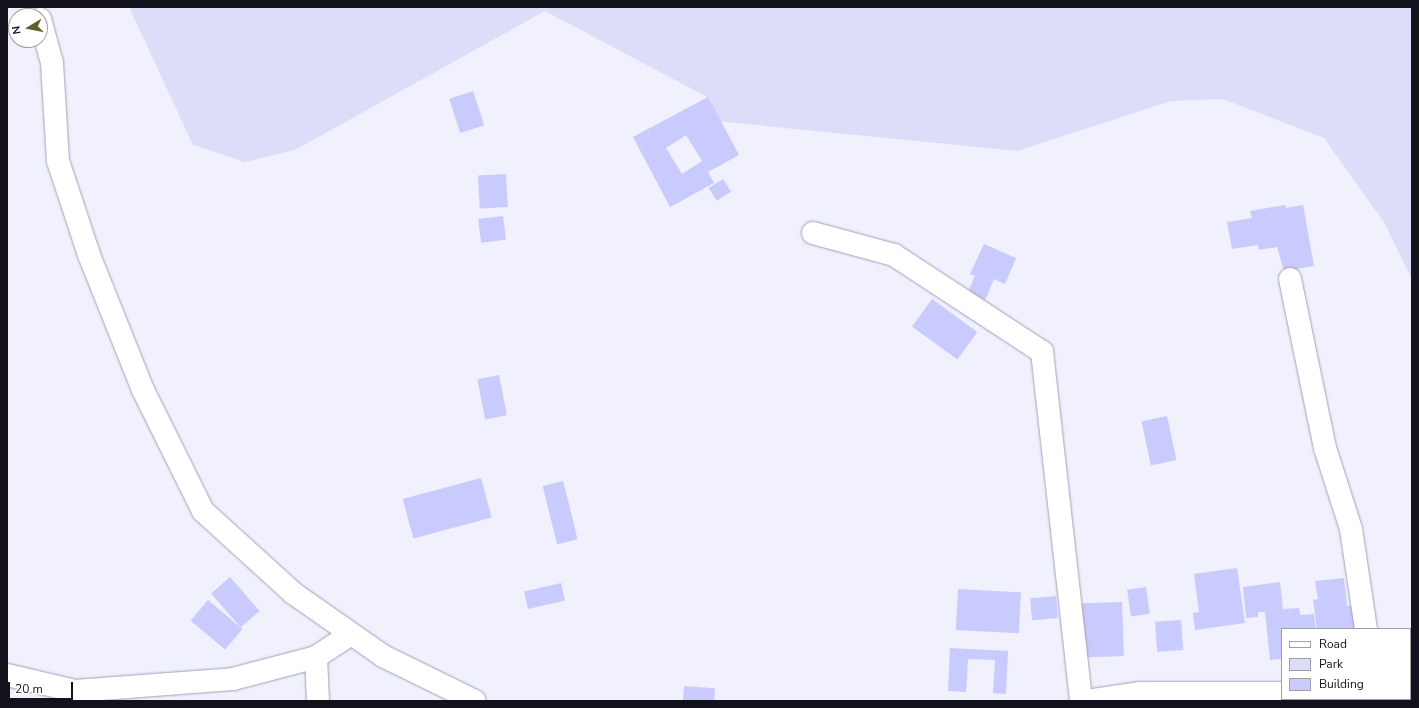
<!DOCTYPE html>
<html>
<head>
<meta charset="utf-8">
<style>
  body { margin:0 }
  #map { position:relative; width:1419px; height:708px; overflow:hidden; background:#f0f1fd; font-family:"Nunito Sans",sans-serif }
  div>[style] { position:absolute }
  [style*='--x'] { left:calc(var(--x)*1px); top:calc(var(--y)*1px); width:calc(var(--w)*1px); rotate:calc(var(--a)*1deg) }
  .green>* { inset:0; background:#ddddf9 }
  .building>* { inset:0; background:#c9cafd; transform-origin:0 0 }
  .roads { filter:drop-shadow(0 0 1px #a0a1bc) drop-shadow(0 0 1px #a0a1bc) }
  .minor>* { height:22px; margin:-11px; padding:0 11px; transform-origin:11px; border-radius:11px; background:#fff }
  span { translate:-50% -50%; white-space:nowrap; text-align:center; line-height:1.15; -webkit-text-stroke:3px #fff; paint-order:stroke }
  .frame { position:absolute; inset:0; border:8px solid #12121c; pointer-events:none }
  .legend { position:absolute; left:1281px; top:628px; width:130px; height:72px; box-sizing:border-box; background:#fff; border:1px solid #a0a0a4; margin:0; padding:5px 7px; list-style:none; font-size:12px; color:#12121c }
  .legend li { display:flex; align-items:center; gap:8px; height:20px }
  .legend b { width:20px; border:1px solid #a0a0a4 }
  .north { position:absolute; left:8px; top:8px; width:40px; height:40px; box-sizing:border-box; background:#fff; border:1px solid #a0a0a4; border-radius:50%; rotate:260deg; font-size:11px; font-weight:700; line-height:16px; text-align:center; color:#12121c }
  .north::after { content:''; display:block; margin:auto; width:14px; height:18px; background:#625e2a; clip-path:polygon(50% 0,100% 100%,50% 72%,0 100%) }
  .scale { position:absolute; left:8px; top:682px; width:65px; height:18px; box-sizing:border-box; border:2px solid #12121c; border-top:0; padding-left:5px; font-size:12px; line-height:14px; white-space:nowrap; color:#12121c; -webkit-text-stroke:3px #fff; paint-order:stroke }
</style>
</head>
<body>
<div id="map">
  <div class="green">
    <i style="clip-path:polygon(129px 7px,1412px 7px,1412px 280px,1384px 222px,1324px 138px,1223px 99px,1171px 101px,1017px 151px,715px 121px,707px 97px,545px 11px,295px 150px,245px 162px,193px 145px)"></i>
  </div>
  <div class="building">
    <i style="left:473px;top:91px;width:36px;height:25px;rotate:72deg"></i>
    <i style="clip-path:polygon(evenodd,708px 97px,739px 155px,708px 172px,714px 183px,670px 207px,633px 137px,708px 97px,686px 135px,702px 161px,682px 174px,666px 148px,686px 135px)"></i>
    <i style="left:506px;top:174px;width:33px;height:28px;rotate:87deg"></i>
    <i style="left:723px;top:179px;width:15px;height:17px;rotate:58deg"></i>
    <i style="clip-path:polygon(1285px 205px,1286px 208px,1303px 205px,1314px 266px,1284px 271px,1277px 247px,1259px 250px,1258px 245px,1232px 249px,1227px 222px,1252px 218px,1250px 211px)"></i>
    <i style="left:503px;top:216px;width:24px;height:25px;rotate:83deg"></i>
    <i style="clip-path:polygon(984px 244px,1016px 258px,1005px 284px,994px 279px,985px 300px,968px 292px,975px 276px,970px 274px)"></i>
    <i style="left:932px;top:299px;width:56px;height:34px;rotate:36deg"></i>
    <i style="left:499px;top:375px;width:41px;height:22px;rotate:79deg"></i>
    <i style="left:1167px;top:416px;width:45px;height:26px;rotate:78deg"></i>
    <i style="left:481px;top:478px;width:41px;height:81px;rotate:75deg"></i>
    <i style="left:563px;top:481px;width:60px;height:21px;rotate:76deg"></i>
    <i style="clip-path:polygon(1237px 568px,1245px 623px,1195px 630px,1193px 613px,1199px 612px,1194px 574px)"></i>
    <i style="left:230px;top:577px;width:45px;height:25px;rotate:49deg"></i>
    <i style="clip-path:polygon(1344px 578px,1347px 606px,1355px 605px,1358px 629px,1317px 629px,1313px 600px,1318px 599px,1315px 581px)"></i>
    <i style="clip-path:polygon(1280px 582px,1283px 609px,1299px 608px,1300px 615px,1314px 614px,1316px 629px,1282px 629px,1282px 659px,1270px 660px,1265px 612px,1258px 612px,1258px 617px,1246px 618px,1243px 587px)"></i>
    <i style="left:561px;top:583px;width:18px;height:38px;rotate:77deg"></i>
    <i style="left:1146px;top:587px;width:27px;height:19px;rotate:82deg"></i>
    <i style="left:958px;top:589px;width:63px;height:41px;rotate:3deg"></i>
    <i style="left:1056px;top:596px;width:22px;height:26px;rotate:85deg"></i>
    <i style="left:208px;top:600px;width:45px;height:27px;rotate:40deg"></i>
    <i style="left:1122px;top:602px;width:54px;height:43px;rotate:88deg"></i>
    <i style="left:1181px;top:620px;width:30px;height:26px;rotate:86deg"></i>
    <i style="clip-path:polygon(950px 648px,1008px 651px,1006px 694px,993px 693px,995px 660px,968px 659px,966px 692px,948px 691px)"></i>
    <i style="left:684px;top:686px;width:31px;height:15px;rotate:4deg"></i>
  </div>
  <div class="roads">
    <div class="minor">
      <i style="--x:40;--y:19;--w:46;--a:74.7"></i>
      <i style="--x:52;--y:63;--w:98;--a:86.5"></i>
      <i style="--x:58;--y:161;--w:99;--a:71.7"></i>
      <i style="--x:89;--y:255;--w:145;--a:68.2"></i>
      <i style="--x:143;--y:390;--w:135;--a:63.6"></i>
      <i style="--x:203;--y:511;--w:122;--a:42.3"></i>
      <i style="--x:293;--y:593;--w:110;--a:35"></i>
      <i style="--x:383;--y:656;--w:102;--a:26.1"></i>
      <i style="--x:813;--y:233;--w:84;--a:15.2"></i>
      <i style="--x:894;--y:255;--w:177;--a:33.2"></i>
      <i style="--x:1042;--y:352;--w:351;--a:83.6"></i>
      <i style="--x:1290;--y:279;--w:173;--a:78.3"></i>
      <i style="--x:1325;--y:448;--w:85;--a:72.2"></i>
      <i style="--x:1351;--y:529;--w:101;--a:81.5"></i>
      <i style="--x:7;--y:675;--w:70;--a:13.2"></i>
      <i style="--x:1410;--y:685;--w:2;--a:-27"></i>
      <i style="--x:1376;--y:699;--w:2;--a:90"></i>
      <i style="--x:77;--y:701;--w:10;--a:-101"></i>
      <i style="--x:75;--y:691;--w:158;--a:-4.3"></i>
      <i style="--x:233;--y:679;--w:86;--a:-14.8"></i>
      <i style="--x:318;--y:701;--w:44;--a:-92.6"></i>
      <i style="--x:316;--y:657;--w:42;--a:-33.3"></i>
      <i style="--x:1087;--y:701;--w:54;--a:-8.6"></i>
      <i style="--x:1140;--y:693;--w:142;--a:0"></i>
    </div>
  </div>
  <div class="frame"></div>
  <ul class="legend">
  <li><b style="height:5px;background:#fff"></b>Road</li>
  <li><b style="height:11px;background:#ddddf9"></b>Park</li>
  <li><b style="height:11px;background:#c9cafd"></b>Building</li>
  </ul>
  <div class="north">N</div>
  <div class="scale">20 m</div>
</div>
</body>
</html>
